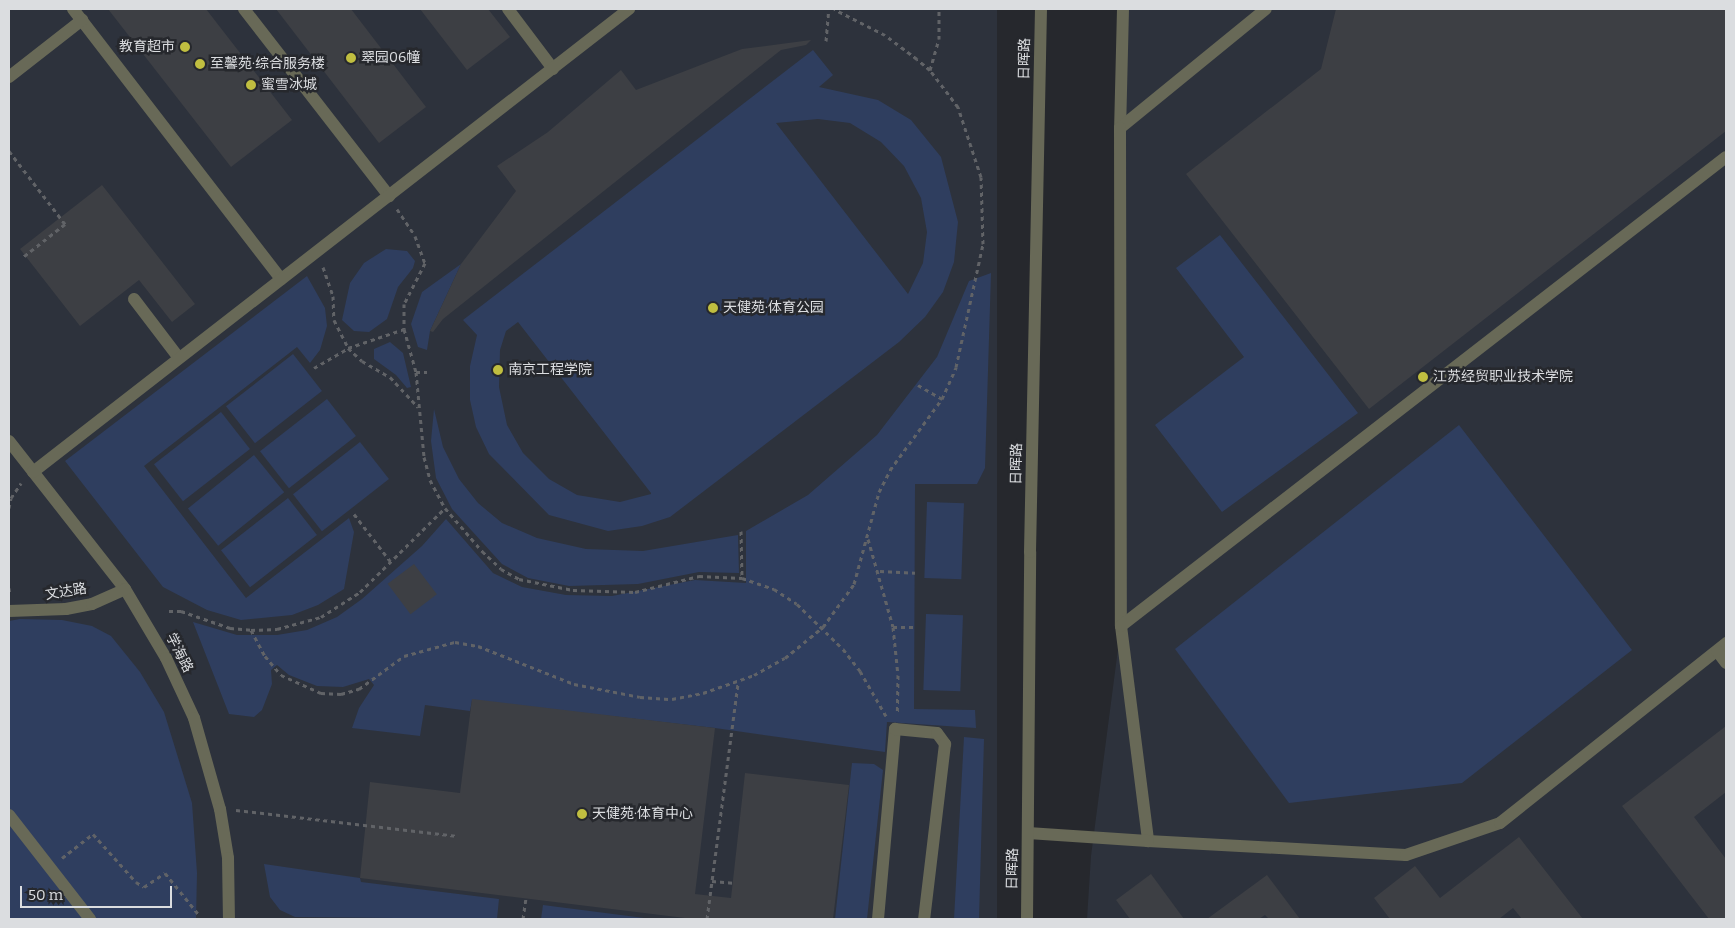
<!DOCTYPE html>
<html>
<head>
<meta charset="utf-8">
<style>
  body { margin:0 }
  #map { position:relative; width:1735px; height:928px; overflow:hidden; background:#26282d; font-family:Bitter,"Noto Sans SC",serif }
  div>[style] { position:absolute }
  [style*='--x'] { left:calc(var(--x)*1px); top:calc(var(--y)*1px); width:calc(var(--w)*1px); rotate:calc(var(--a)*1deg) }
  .built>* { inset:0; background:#2d323c; transform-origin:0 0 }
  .green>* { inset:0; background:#2f3e5f; transform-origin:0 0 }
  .building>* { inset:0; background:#3d3f44; transform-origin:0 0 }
  .path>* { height:3px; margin-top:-1.5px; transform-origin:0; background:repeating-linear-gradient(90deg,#616367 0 4px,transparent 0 8px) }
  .minor>* { height:12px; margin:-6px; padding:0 6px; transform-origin:6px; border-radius:6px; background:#686957 }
  .dots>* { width:14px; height:14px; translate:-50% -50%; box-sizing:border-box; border:2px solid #26282d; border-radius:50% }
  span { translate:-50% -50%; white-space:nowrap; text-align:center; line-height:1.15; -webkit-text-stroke:5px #26282d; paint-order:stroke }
  .poi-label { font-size:14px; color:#dbdde0 }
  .right { translate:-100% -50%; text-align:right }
  .left { translate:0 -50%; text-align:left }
  .street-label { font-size:14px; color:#dbdde0 }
  .frame { position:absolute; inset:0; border:10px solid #dbdde0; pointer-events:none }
  .scale { position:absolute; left:20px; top:886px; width:152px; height:22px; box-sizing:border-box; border:2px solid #dbdde0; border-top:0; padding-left:6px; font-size:15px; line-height:18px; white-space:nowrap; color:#dbdde0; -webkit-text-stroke:4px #26282d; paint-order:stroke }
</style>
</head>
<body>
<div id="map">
  <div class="built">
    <i style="left:9px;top:9px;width:988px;height:910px"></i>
    <i style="clip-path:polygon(1120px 9px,1726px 9px,1726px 919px,1087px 919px,1091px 856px,1121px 626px)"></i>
  </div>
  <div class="green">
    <i style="clip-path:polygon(evenodd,813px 50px,833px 75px,819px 87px,878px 100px,911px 120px,941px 157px,958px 222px,954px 262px,943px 292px,925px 317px,899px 342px,670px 517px,642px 526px,608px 531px,549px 515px,489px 454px,476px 427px,470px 400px,470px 366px,477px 335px,463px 320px,813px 50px,818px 119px,850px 123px,881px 142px,904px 166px,921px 198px,927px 232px,923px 263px,908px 294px,776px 123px,818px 119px,813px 50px,518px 322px,651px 493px,651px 494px,620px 502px,577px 495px,549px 479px,523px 453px,507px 425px,499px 387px,500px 350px,506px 331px,518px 322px)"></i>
    <i style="clip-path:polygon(1220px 235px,1358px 413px,1222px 512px,1155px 425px,1244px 357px,1176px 268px)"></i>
    <i style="clip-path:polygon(386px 249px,407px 251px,415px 261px,413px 268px,398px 287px,387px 319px,369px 332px,354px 331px,342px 320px,350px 283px,364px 263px)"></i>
    <i style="clip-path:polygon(461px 264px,430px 331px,427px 350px,418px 347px,411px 324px,422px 292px)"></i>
    <i style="clip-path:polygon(991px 273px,985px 468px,977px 484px,915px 484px,914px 709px,975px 710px,976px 728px,887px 722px,885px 752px,715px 728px,472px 700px,470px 711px,425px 705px,420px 736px,352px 728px,359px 708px,374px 685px,369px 679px,343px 687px,317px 686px,289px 675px,277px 665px,271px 670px,272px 684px,262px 710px,254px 717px,229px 714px,193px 622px,237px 635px,277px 635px,307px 630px,337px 617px,362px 599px,422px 546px,446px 519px,493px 573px,522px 587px,566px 595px,612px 596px,695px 580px,746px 583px,746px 531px,808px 495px,877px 435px,937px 357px,969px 281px)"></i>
    <i style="clip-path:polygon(307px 276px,325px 308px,327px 326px,320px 350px,310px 363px,297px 347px,144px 466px,246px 598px,349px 518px,354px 532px,344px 589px,318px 605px,292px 615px,241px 620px,207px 610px,163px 587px,65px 461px)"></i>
    <i style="clip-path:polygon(390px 342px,403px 353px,411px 387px,407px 388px,396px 375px,374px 359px,374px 349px)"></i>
    <i style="left:293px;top:354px;width:47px;height:85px;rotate:52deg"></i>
    <i style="left:327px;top:399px;width:47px;height:85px;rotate:52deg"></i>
    <i style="clip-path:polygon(434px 409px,443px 447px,459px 479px,478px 503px,502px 523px,537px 538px,586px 549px,643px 551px,738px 535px,739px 573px,699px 572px,638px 584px,569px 586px,528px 578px,502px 564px,452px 509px,436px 478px,431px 441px)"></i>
    <i style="left:221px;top:412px;width:47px;height:85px;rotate:52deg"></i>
    <i style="clip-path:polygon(1459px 425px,1632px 650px,1462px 783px,1289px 803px,1175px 649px)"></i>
    <i style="left:360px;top:442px;width:47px;height:85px;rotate:52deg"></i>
    <i style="left:254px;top:455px;width:48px;height:85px;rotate:51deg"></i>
    <i style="left:288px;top:498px;width:47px;height:85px;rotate:52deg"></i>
    <i style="left:927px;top:502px;width:37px;height:76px;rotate:2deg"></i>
    <i style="left:926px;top:614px;width:37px;height:76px;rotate:2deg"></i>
    <i style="clip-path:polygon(20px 619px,62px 620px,92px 626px,111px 636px,140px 672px,164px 712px,192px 803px,197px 873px,196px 919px,9px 919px,9px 621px)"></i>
    <i style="clip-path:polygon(964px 737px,984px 739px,979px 919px,954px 919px)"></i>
    <i style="clip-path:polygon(852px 763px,874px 764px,883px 770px,867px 919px,835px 919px)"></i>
    <i style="clip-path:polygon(264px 864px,360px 878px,361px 882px,499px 899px,497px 919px,295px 917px,280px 910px,270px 897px)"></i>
    <i style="clip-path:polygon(543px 905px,652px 919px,541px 919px)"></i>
  </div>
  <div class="building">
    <i style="clip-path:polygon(108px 9px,206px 9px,292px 120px,231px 167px)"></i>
    <i style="clip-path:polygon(276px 9px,351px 9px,426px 107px,379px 143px)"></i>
    <i style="clip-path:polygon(420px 9px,488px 9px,510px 37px,467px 70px)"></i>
    <i style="clip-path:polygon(1336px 9px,1726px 9px,1726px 131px,1369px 409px,1186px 174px,1321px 69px)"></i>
    <i style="clip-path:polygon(811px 40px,806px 45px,781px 50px,443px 319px,433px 332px,430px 331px,461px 264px,516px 191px,497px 166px,548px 132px,621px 70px,636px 90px,742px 49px)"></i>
    <i style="clip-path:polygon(102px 185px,195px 304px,172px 322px,139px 280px,80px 326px,20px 249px)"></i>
    <i style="left:414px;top:564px;width:38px;height:33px;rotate:53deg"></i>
    <i style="clip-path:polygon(472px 699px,715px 728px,695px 894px,731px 898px,745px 773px,849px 785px,833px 919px,693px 919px,360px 878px,370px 782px,460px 793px)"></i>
    <i style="clip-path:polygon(1726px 726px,1726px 792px,1694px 817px,1726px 859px,1726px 919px,1709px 919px,1622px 806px)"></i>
    <i style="clip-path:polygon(1519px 837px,1583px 919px,1522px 919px,1513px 908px,1499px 919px,1390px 919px,1374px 898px,1415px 866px,1440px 898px)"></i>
    <i style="clip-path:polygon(1151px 874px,1184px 919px,1130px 919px,1116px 900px)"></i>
    <i style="clip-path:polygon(1267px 875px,1300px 919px,1269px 919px,1265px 915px,1259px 919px,1207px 919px)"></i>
  </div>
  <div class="path">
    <i style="--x:826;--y:41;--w:32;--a:-85"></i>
    <i style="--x:930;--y:70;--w:32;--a:-74"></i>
    <i style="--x:939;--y:39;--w:30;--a:-90"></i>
    <i style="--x:9;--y:151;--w:92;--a:52.5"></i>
    <i style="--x:65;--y:224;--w:53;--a:141.8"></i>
    <i style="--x:397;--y:209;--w:32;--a:56"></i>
    <i style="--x:415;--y:236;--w:29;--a:70"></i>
    <i style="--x:425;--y:263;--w:46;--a:117.1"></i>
    <i style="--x:404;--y:304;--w:25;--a:90"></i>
    <i style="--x:404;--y:329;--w:45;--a:74.4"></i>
    <i style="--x:416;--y:372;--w:85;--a:84.6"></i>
    <i style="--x:424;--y:457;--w:24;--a:75"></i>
    <i style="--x:430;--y:480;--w:32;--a:62"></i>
    <i style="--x:445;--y:508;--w:57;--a:49.3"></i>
    <i style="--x:482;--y:551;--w:26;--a:43"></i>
    <i style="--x:501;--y:569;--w:21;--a:29"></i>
    <i style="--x:519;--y:579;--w:55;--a:11.5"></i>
    <i style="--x:573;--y:590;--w:62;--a:1.8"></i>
    <i style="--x:635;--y:592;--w:66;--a:-14"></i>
    <i style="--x:699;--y:576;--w:43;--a:2.7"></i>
    <i style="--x:742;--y:578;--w:34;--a:19"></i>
    <i style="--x:774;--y:589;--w:27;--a:33"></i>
    <i style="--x:797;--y:604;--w:64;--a:44.4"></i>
    <i style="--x:843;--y:649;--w:28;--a:52"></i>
    <i style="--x:860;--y:671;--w:52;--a:60"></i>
    <i style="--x:323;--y:267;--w:31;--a:71"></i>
    <i style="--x:333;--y:296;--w:24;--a:88"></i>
    <i style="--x:334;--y:320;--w:31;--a:63"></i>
    <i style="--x:348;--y:348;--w:19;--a:43"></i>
    <i style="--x:362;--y:361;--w:32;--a:30"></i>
    <i style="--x:390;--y:377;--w:41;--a:47"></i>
    <i style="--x:314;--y:368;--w:39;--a:-30"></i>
    <i style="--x:348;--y:348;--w:59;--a:-18.7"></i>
    <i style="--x:416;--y:372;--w:11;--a:0"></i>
    <i style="--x:918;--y:385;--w:28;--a:30"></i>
    <i style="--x:9;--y:508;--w:10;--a:-79"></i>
    <i style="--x:11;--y:498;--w:18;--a:-56"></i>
    <i style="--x:354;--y:514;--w:61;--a:52.4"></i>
    <i style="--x:741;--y:531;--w:47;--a:88.8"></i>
    <i style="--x:868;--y:539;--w:91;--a:74.1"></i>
    <i style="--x:893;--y:627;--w:48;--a:84.1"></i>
    <i style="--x:898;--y:675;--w:39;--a:91"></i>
    <i style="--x:880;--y:571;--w:35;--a:3"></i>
    <i style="--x:9;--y:588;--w:7;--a:82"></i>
    <i style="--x:169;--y:611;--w:12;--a:0"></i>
    <i style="--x:181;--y:611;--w:52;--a:19.1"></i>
    <i style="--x:230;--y:628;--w:21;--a:5"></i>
    <i style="--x:251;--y:630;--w:26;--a:-2"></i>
    <i style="--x:277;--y:629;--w:46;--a:-15.3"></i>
    <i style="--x:321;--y:617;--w:46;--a:-32.7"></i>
    <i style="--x:360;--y:592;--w:120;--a:-44.7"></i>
    <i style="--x:893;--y:627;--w:21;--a:0"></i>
    <i style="--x:251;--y:630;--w:30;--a:62"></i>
    <i style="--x:265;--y:656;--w:25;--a:50"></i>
    <i style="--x:281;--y:675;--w:44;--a:24.2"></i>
    <i style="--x:321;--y:693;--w:20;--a:3"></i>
    <i style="--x:341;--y:694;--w:19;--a:-16"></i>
    <i style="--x:359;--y:689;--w:56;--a:-36.3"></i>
    <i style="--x:404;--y:656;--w:53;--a:-15.4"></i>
    <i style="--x:455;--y:642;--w:23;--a:10"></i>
    <i style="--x:478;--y:646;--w:103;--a:21.6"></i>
    <i style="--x:574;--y:684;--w:67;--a:11.1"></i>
    <i style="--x:640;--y:697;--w:32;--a:4"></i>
    <i style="--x:672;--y:699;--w:32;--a:-11"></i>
    <i style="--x:703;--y:693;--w:54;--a:-19.4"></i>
    <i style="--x:754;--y:675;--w:35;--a:-29"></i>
    <i style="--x:785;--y:658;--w:49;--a:-39.2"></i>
    <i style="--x:823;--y:627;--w:53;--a:-54.2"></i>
    <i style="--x:854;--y:584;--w:95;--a:-74.8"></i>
    <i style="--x:879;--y:492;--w:25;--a:-63"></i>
    <i style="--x:890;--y:470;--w:88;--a:-53.8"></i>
    <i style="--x:942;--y:399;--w:35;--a:-66"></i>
    <i style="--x:956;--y:367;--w:126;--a:-77.6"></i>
    <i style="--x:983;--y:244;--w:67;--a:-91.7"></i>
    <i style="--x:981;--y:177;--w:74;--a:-108.2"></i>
    <i style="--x:958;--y:107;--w:46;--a:-127.1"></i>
    <i style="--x:930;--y:70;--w:17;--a:-140"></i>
    <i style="--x:917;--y:59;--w:40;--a:-143"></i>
    <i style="--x:885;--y:35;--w:57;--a:-153"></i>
    <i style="--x:236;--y:810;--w:223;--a:6.7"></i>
    <i style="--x:62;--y:858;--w:39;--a:-38"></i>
    <i style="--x:93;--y:834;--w:64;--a:48.1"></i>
    <i style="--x:136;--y:882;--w:9;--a:32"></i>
    <i style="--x:144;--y:887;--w:25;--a:-34"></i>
    <i style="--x:165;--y:873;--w:55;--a:50.9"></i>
    <i style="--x:712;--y:881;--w:21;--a:5"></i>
    <i style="--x:523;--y:919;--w:22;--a:-82"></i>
    <i style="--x:707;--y:919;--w:239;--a:-82.5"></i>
  </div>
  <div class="minor">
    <i style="--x:73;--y:9;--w:341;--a:52.4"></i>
    <i style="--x:244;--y:9;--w:237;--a:52.2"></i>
    <i style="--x:508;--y:9;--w:75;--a:53.1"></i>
    <i style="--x:1123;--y:9;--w:119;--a:91.4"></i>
    <i style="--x:1120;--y:128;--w:188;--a:-39.2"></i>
    <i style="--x:9;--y:77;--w:93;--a:-38"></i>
    <i style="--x:1120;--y:128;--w:498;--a:89.9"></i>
    <i style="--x:1121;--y:626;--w:217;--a:82.8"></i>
    <i style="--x:1148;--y:841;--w:258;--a:3.1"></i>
    <i style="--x:1406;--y:855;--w:99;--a:-18.8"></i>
    <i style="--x:1500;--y:823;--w:289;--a:-38.5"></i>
    <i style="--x:134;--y:299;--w:74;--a:52.7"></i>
    <i style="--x:9;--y:441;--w:188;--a:51.9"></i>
    <i style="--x:125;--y:589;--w:80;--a:59.3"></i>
    <i style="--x:166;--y:658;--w:66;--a:65"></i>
    <i style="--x:194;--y:718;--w:95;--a:74.1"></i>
    <i style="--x:220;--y:809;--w:50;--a:80.7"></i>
    <i style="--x:228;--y:858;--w:61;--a:89.1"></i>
    <i style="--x:33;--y:472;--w:755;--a:-37.84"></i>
    <i style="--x:9;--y:611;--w:57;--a:-2"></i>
    <i style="--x:66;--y:609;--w:26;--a:-11"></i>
    <i style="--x:92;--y:604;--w:36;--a:-24"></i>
    <i style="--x:1121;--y:626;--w:765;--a:-37.78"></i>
    <i style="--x:1717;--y:651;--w:15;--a:53"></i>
    <i style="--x:9;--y:815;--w:132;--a:52.1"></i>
    <i style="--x:1028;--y:833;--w:120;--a:3.8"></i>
    <i style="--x:878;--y:919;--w:191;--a:-84.9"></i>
    <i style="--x:895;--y:729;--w:42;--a:5.4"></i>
    <i style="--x:937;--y:733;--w:14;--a:54"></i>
    <i style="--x:945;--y:744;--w:176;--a:96.8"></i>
    <i style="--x:1027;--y:919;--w:367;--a:-89.5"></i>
    <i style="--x:1030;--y:552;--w:543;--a:-88.84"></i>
  </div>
  <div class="dots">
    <i style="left:185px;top:47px;background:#c0be40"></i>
    <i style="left:351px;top:58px;background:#c0be40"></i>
    <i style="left:200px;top:64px;background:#c0be40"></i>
    <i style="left:251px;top:85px;background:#c0be40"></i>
    <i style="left:713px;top:308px;background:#c0be40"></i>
    <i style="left:498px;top:370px;background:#c0be40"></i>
    <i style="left:1423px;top:377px;background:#c0be40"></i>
    <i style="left:582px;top:814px;background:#c0be40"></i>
  </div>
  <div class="poi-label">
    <span class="right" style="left:175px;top:47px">教育超市</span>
    <span class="left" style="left:361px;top:58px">翠园06幢</span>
    <span class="left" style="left:210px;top:64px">至馨苑·综合服务楼</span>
    <span class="left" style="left:261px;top:85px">蜜雪冰城</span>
    <span class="left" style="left:723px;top:308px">天健苑·体育公园</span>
    <span class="left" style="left:508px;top:370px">南京工程学院</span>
    <span class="left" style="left:1433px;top:377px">江苏经贸职业技术学院</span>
    <span class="left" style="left:592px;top:814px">天健苑·体育中心</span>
  </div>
  <div class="street-label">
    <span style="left:1025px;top:59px;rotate:-89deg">日晖路</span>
    <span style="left:1017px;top:464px;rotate:-89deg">日晖路</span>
    <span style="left:66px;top:592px;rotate:-9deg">文达路</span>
    <span style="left:179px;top:653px;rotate:63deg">学海路</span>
    <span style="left:1013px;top:869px;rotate:-89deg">日晖路</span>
  </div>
  <div class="frame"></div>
  <div class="scale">50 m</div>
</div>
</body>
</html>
